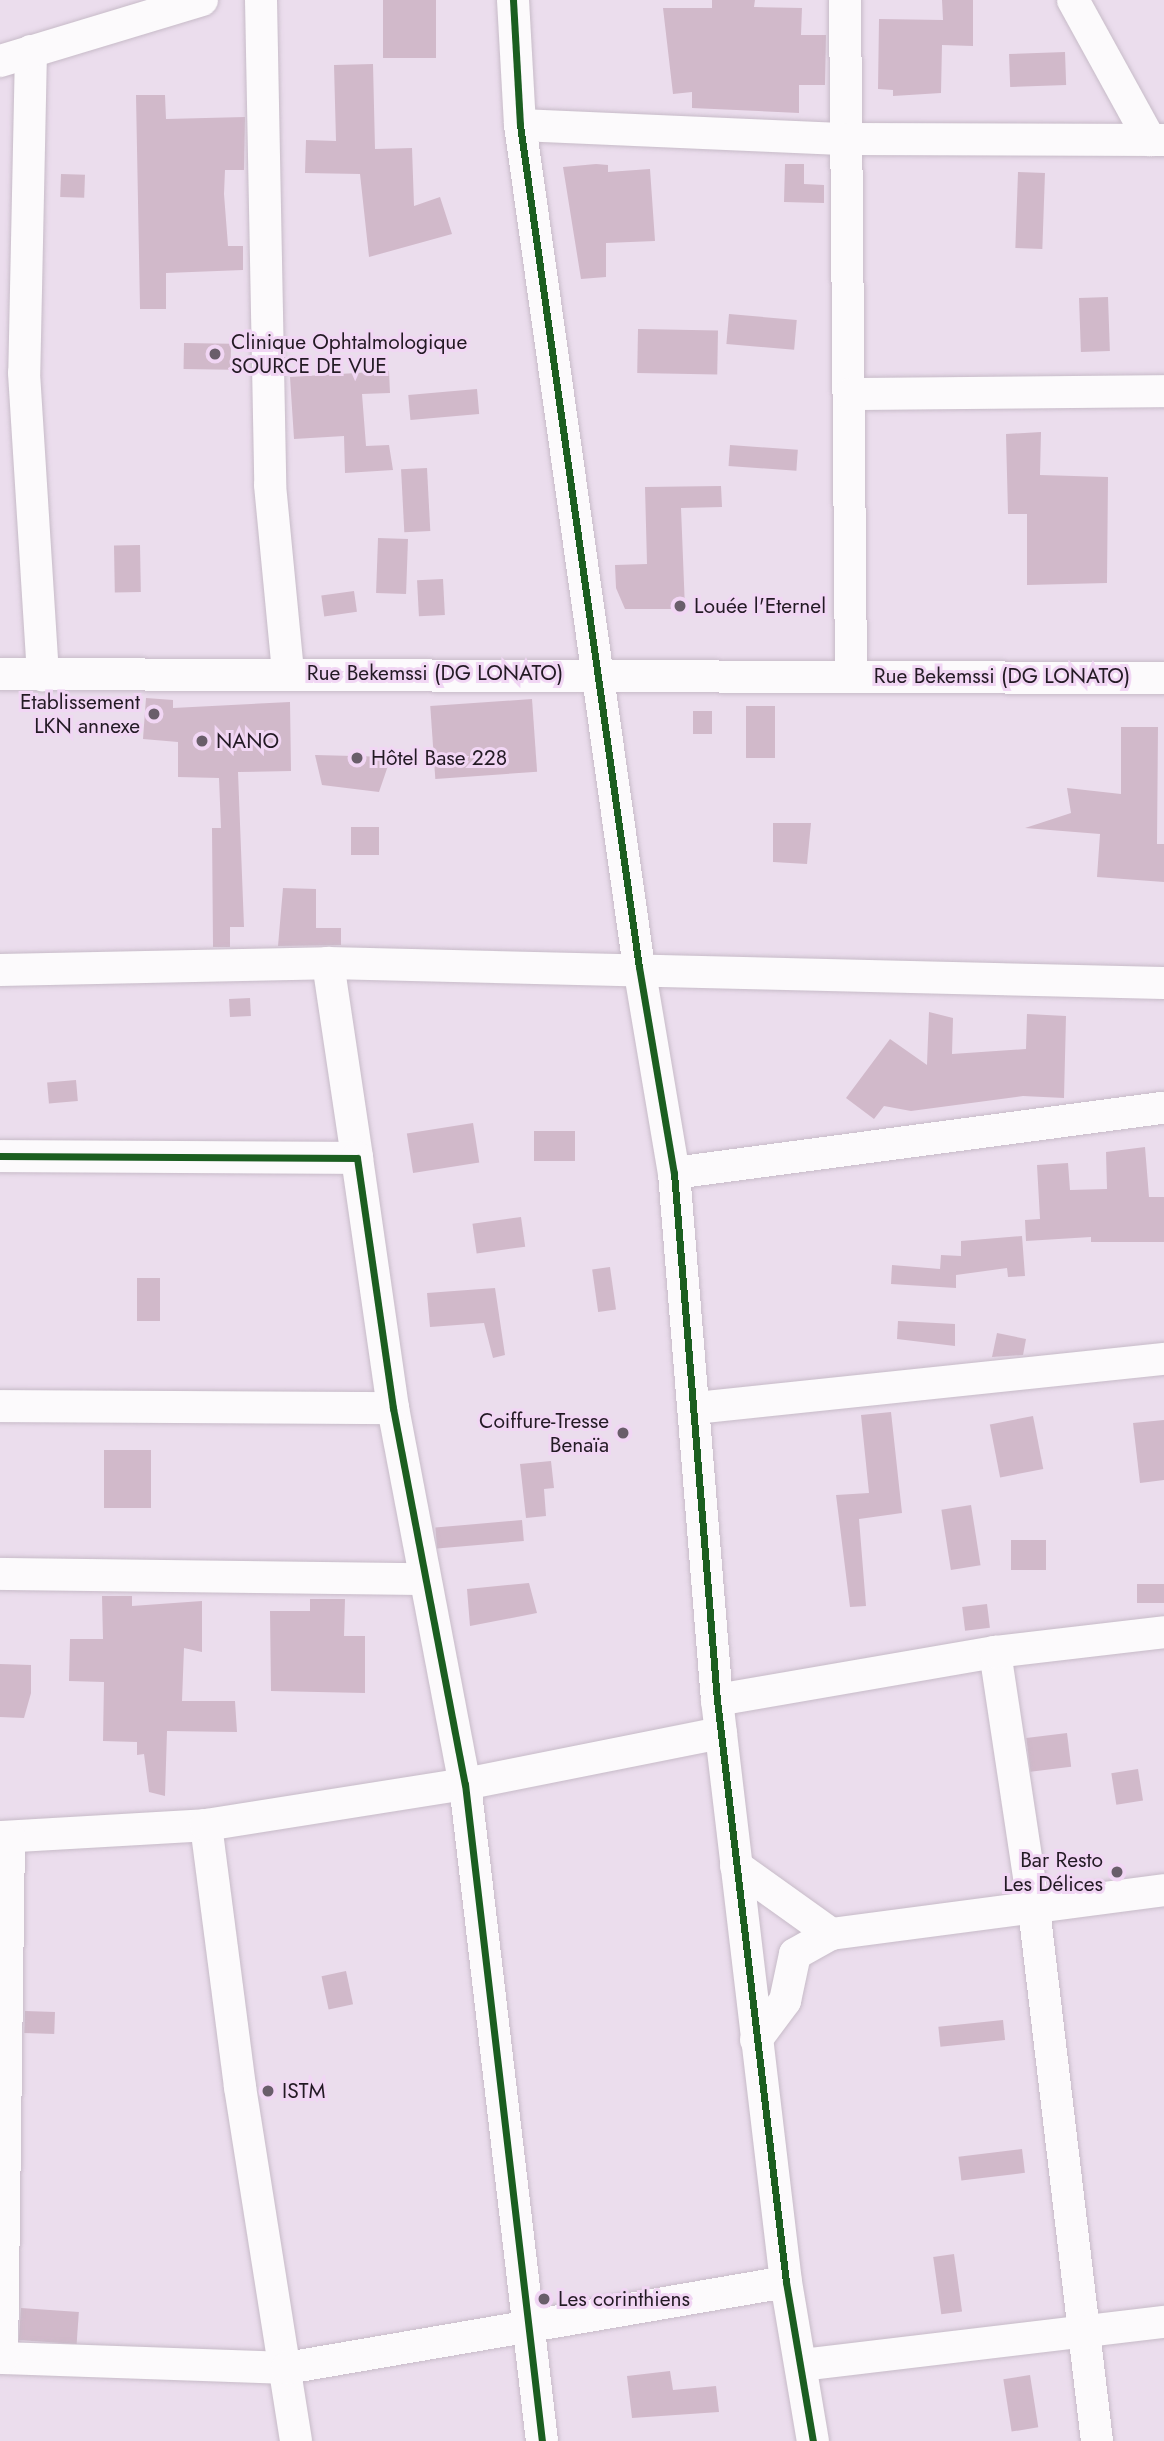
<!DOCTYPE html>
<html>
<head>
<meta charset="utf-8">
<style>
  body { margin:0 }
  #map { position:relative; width:1164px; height:2441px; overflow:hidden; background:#ebdded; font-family:Jost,sans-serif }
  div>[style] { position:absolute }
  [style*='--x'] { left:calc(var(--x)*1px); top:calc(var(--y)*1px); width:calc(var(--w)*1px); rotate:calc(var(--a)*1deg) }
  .building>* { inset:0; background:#d1b9ca; transform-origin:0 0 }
  .roads { filter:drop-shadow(0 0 2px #c7bbc8) drop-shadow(0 0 2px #c7bbc8) }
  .minor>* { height:32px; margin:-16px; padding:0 16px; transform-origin:16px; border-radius:16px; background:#fcfafc }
  .cycleway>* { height:7px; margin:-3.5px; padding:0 3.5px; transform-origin:3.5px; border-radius:3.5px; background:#1b5e20 }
  .dots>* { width:19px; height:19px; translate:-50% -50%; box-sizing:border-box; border:4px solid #f1d6f4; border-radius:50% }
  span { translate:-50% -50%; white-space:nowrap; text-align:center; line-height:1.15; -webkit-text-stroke:6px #f1d6f4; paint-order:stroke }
  .poi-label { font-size:21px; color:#231a24 }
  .left { translate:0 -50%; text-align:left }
  .right { translate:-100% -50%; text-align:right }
  .street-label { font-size:21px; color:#231a24 }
</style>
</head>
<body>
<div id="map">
  <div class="building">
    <i style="left:383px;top:0;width:53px;height:58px"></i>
    <i style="clip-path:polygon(712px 0,755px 0,754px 7px,802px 8px,801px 35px,826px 35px,825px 85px,799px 85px,799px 113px,692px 108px,692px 92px,673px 94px,663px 8px,712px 8px)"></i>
    <i style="clip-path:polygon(942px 0,973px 0,973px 46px,942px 45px,941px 93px,893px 96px,893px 90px,878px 89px,879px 19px,943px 20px)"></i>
    <i style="left:1065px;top:52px;width:33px;height:56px;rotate:88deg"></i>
    <i style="clip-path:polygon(373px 64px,375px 149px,412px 148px,414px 206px,440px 197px,452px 234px,369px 257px,360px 174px,305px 173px,306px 140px,336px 141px,334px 65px)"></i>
    <i style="clip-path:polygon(136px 95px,165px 95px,166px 119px,245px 117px,244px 170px,225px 170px,224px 194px,228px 246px,243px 246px,243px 270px,166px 273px,166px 309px,140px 309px)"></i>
    <i style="clip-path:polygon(596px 164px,608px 165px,608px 172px,650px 169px,655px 241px,606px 243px,606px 277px,581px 279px,563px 167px)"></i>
    <i style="clip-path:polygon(785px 164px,804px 164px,804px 184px,824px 185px,824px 203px,784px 202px)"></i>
    <i style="left:1018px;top:172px;width:27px;height:76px;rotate:2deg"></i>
    <i style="left:61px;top:174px;width:24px;height:23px;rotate:2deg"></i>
    <i style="left:1108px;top:297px;width:54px;height:29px;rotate:88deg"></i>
    <i style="left:729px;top:314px;width:68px;height:30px;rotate:5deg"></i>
    <i style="left:638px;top:329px;width:80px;height:44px;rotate:1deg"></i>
    <i style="left:184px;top:343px;width:47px;height:26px;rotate:1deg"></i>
    <i style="clip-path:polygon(389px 371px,390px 393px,362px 394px,366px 446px,389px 445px,393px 470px,345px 473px,344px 436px,294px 439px,290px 377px)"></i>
    <i style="left:477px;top:389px;width:25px;height:69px;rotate:85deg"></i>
    <i style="clip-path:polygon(1041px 432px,1040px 475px,1108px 477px,1107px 583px,1027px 585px,1027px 514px,1008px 514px,1006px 434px)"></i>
    <i style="left:730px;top:445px;width:68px;height:21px;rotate:4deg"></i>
    <i style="left:427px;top:468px;width:63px;height:26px;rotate:87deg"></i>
    <i style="clip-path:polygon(721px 486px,722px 507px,681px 508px,685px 609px,625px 609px,616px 588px,615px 565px,647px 564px,645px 487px)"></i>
    <i style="left:378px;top:538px;width:30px;height:55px;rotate:2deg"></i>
    <i style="left:140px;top:545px;width:47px;height:26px;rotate:89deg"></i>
    <i style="left:443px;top:579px;width:36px;height:26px;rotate:87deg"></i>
    <i style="left:354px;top:591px;width:21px;height:33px;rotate:82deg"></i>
    <i style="clip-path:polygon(146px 698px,173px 700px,173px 708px,290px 702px,291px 771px,238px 772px,244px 927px,230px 927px,230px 947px,213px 947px,212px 828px,221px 828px,219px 778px,178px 777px,178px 742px,143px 739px)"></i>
    <i style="left:532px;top:699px;width:73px;height:102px;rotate:86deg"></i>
    <i style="left:746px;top:706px;width:29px;height:52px"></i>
    <i style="left:693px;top:711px;width:19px;height:23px"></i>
    <i style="clip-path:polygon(1121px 727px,1158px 727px,1157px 844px,1164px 844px,1164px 882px,1097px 877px,1100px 834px,1025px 828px,1071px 813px,1067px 788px,1121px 794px)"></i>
    <i style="clip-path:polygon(315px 755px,391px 757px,379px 792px,322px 785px)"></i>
    <i style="clip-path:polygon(773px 823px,811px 823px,807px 864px,773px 862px)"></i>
    <i style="left:351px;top:827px;width:28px;height:28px"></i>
    <i style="clip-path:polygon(283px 888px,316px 889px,316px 928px,341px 928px,341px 945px,278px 946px)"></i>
    <i style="left:250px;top:998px;width:18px;height:21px;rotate:87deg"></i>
    <i style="clip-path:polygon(929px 1012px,953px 1018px,952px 1054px,1026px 1049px,1027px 1014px,1066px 1016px,1064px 1098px,1023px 1096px,911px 1111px,884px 1106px,874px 1119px,846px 1098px,890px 1039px,927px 1065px)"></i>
    <i style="left:76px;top:1080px;width:21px;height:29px;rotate:85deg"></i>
    <i style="left:473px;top:1123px;width:40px;height:67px;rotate:81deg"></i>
    <i style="left:575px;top:1131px;width:30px;height:41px;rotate:90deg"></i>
    <i style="clip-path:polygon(1145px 1147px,1149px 1197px,1164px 1197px,1164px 1242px,1091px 1242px,1091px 1237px,1026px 1241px,1025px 1220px,1040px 1219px,1037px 1165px,1068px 1163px,1070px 1190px,1107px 1189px,1106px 1152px)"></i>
    <i style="left:521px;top:1217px;width:30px;height:49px;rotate:82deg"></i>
    <i style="clip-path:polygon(1022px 1236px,1025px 1276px,1008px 1277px,1007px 1268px,956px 1275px,956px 1288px,891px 1284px,892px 1265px,940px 1269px,941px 1255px,961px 1256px,961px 1241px)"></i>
    <i style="left:610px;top:1267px;width:43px;height:18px;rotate:82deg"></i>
    <i style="left:137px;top:1278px;width:23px;height:43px"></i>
    <i style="clip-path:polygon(495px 1288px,505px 1355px,493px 1358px,484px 1323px,430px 1327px,427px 1293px)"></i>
    <i style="clip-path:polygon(898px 1321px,955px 1324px,955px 1346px,897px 1339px)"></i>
    <i style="clip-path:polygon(997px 1333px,1026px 1339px,1023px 1355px,992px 1357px)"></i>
    <i style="clip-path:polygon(891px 1412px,902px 1513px,859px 1519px,866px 1606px,850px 1607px,836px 1495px,869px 1493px,861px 1415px)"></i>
    <i style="left:1033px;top:1416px;width:54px;height:44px;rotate:79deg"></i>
    <i style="clip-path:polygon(1164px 1420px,1164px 1480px,1140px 1483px,1133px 1423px)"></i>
    <i style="left:104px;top:1450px;width:47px;height:58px"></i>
    <i style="clip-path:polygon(551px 1461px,554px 1488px,544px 1489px,546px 1516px,526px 1518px,520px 1464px)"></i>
    <i style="left:971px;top:1505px;width:61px;height:30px;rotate:81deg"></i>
    <i style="left:522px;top:1520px;width:21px;height:87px;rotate:85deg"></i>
    <i style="left:1011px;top:1540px;width:35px;height:30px"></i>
    <i style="clip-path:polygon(529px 1583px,537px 1613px,470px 1626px,467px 1589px)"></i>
    <i style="left:1164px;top:1584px;width:19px;height:27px;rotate:90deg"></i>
    <i style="clip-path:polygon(102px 1596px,132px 1596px,132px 1606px,202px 1601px,202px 1652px,184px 1648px,182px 1701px,235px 1701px,237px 1732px,167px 1731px,165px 1796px,149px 1792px,144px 1754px,137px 1755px,137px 1742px,103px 1741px,104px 1682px,69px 1681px,70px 1639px,103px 1639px)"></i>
    <i style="clip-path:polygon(310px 1599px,345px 1599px,344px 1636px,365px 1636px,365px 1693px,271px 1691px,270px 1611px,310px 1611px)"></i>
    <i style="left:987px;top:1604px;width:24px;height:25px;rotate:83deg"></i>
    <i style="clip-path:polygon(0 1664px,31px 1665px,31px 1693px,24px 1718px,0 1717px)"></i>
    <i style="left:1067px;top:1733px;width:34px;height:41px;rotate:83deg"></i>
    <i style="left:1138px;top:1769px;width:32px;height:27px;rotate:81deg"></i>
    <i style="left:346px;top:1971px;width:34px;height:25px;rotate:78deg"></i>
    <i style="left:25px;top:2011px;width:30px;height:22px;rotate:2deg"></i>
    <i style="left:1003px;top:2020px;width:20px;height:65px;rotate:84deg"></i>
    <i style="left:1022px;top:2149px;width:24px;height:64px;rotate:83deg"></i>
    <i style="left:954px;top:2254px;width:58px;height:21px;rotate:82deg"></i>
    <i style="left:21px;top:2308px;width:58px;height:32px;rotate:4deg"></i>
    <i style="clip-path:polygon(670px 2371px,673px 2390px,716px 2386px,719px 2412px,632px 2418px,627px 2376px)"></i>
    <i style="left:1030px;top:2375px;width:53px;height:27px;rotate:81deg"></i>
  </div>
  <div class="roads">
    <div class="minor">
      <i style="--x:261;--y:0;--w:485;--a:88.9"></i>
      <i style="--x:270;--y:485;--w:188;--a:84.5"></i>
      <i style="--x:513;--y:0;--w:125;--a:86.8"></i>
      <i style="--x:520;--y:125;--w:850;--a:81.96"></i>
      <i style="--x:639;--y:967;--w:209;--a:80.4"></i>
      <i style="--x:674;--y:1173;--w:529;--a:85.34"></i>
      <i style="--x:717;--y:1700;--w:586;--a:83.24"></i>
      <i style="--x:786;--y:2282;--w:161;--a:80.4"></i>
      <i style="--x:845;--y:0;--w:675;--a:89.49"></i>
      <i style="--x:1073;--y:0;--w:160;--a:61.2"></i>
      <i style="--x:31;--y:51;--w:322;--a:91.2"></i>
      <i style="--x:24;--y:373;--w:303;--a:86.4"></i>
      <i style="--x:0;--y:61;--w:211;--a:-16.8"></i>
      <i style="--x:520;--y:125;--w:327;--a:2.5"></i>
      <i style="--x:847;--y:139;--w:317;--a:0.2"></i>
      <i style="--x:850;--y:394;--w:314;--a:-0.5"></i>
      <i style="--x:0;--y:674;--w:1164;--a:0.2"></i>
      <i style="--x:328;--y:963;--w:197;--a:81.5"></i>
      <i style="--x:0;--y:970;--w:328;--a:-1.2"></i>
      <i style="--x:328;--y:963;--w:836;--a:1.37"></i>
      <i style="--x:0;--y:1156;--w:357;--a:0.3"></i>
      <i style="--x:357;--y:1158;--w:253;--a:81.8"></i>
      <i style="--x:393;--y:1408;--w:383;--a:79.2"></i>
      <i style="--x:465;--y:1784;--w:661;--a:83.32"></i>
      <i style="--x:674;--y:1173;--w:494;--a:-7.6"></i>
      <i style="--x:0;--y:1406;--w:393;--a:0.3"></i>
      <i style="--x:696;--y:1408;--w:471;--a:-6"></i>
      <i style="--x:0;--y:1574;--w:424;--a:0.7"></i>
      <i style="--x:995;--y:1652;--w:260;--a:81.4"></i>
      <i style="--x:1034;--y:1909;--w:536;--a:83.25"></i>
      <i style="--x:717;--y:1700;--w:282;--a:-9.8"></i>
      <i style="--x:995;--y:1652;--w:170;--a:-6.7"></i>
      <i style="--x:206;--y:1825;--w:264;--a:82.6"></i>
      <i style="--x:240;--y:2087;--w:358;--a:81"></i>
      <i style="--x:0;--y:1837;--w:206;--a:-3.3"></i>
      <i style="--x:206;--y:1825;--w:262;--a:-9"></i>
      <i style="--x:465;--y:1784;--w:261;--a:-11.3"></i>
      <i style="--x:736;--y:1866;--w:117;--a:35.6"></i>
      <i style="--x:831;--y:1934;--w:336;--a:-7.5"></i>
      <i style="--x:756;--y:2040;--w:49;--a:-53.4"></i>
      <i style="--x:785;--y:2001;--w:48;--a:-78"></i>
      <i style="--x:795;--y:1954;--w:41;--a:-29.1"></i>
      <i style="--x:0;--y:2358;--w:287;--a:2"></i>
      <i style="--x:287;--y:2368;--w:506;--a:-9.78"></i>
      <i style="--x:2;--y:2358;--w:521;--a:-89.23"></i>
      <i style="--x:802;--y:2365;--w:365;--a:-6.8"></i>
    </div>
  </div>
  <div class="cycleway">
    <i style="--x:513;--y:0;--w:125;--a:86.8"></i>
    <i style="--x:520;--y:125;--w:850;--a:81.96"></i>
    <i style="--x:639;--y:967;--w:209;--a:80.4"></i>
    <i style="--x:674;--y:1173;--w:529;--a:85.34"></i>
    <i style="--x:717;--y:1700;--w:586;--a:83.24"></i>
    <i style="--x:786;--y:2282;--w:161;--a:80.4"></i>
    <i style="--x:0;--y:1156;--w:357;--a:0.3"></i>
    <i style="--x:357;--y:1158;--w:253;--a:81.8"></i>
    <i style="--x:393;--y:1408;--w:383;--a:79.2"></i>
    <i style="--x:465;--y:1784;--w:661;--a:83.32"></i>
  </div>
  <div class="dots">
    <i style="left:215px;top:354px;background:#695e6a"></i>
    <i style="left:680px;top:606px;background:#695e6a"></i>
    <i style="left:154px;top:714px;background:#695e6a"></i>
    <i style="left:202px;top:741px;background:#695e6a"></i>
    <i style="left:357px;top:758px;background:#695e6a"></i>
    <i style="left:623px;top:1433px;background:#695e6a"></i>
    <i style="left:1117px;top:1872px;background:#695e6a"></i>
    <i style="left:268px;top:2091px;background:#695e6a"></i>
    <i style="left:544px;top:2299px;background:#695e6a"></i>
  </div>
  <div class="poi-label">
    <span class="left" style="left:231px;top:354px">Clinique Ophtalmologique<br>SOURCE DE VUE</span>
    <span class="left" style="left:694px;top:606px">Louée l'Eternel</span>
    <span class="right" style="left:140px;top:714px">Etablissement<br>LKN annexe</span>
    <span class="left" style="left:216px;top:741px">NANO</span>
    <span class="left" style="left:371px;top:758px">Hôtel Base 228</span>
    <span class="right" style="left:609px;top:1433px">Coiffure-Tresse<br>Benaïa</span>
    <span class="right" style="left:1103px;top:1872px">Bar Resto<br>Les Délices</span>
    <span class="left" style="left:282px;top:2091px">ISTM</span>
    <span class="left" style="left:558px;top:2299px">Les corinthiens</span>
  </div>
  <div class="street-label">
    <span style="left:435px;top:673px">Rue Bekemssi (DG LONATO)</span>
    <span style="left:1002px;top:676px">Rue Bekemssi (DG LONATO)</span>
  </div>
</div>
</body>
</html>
